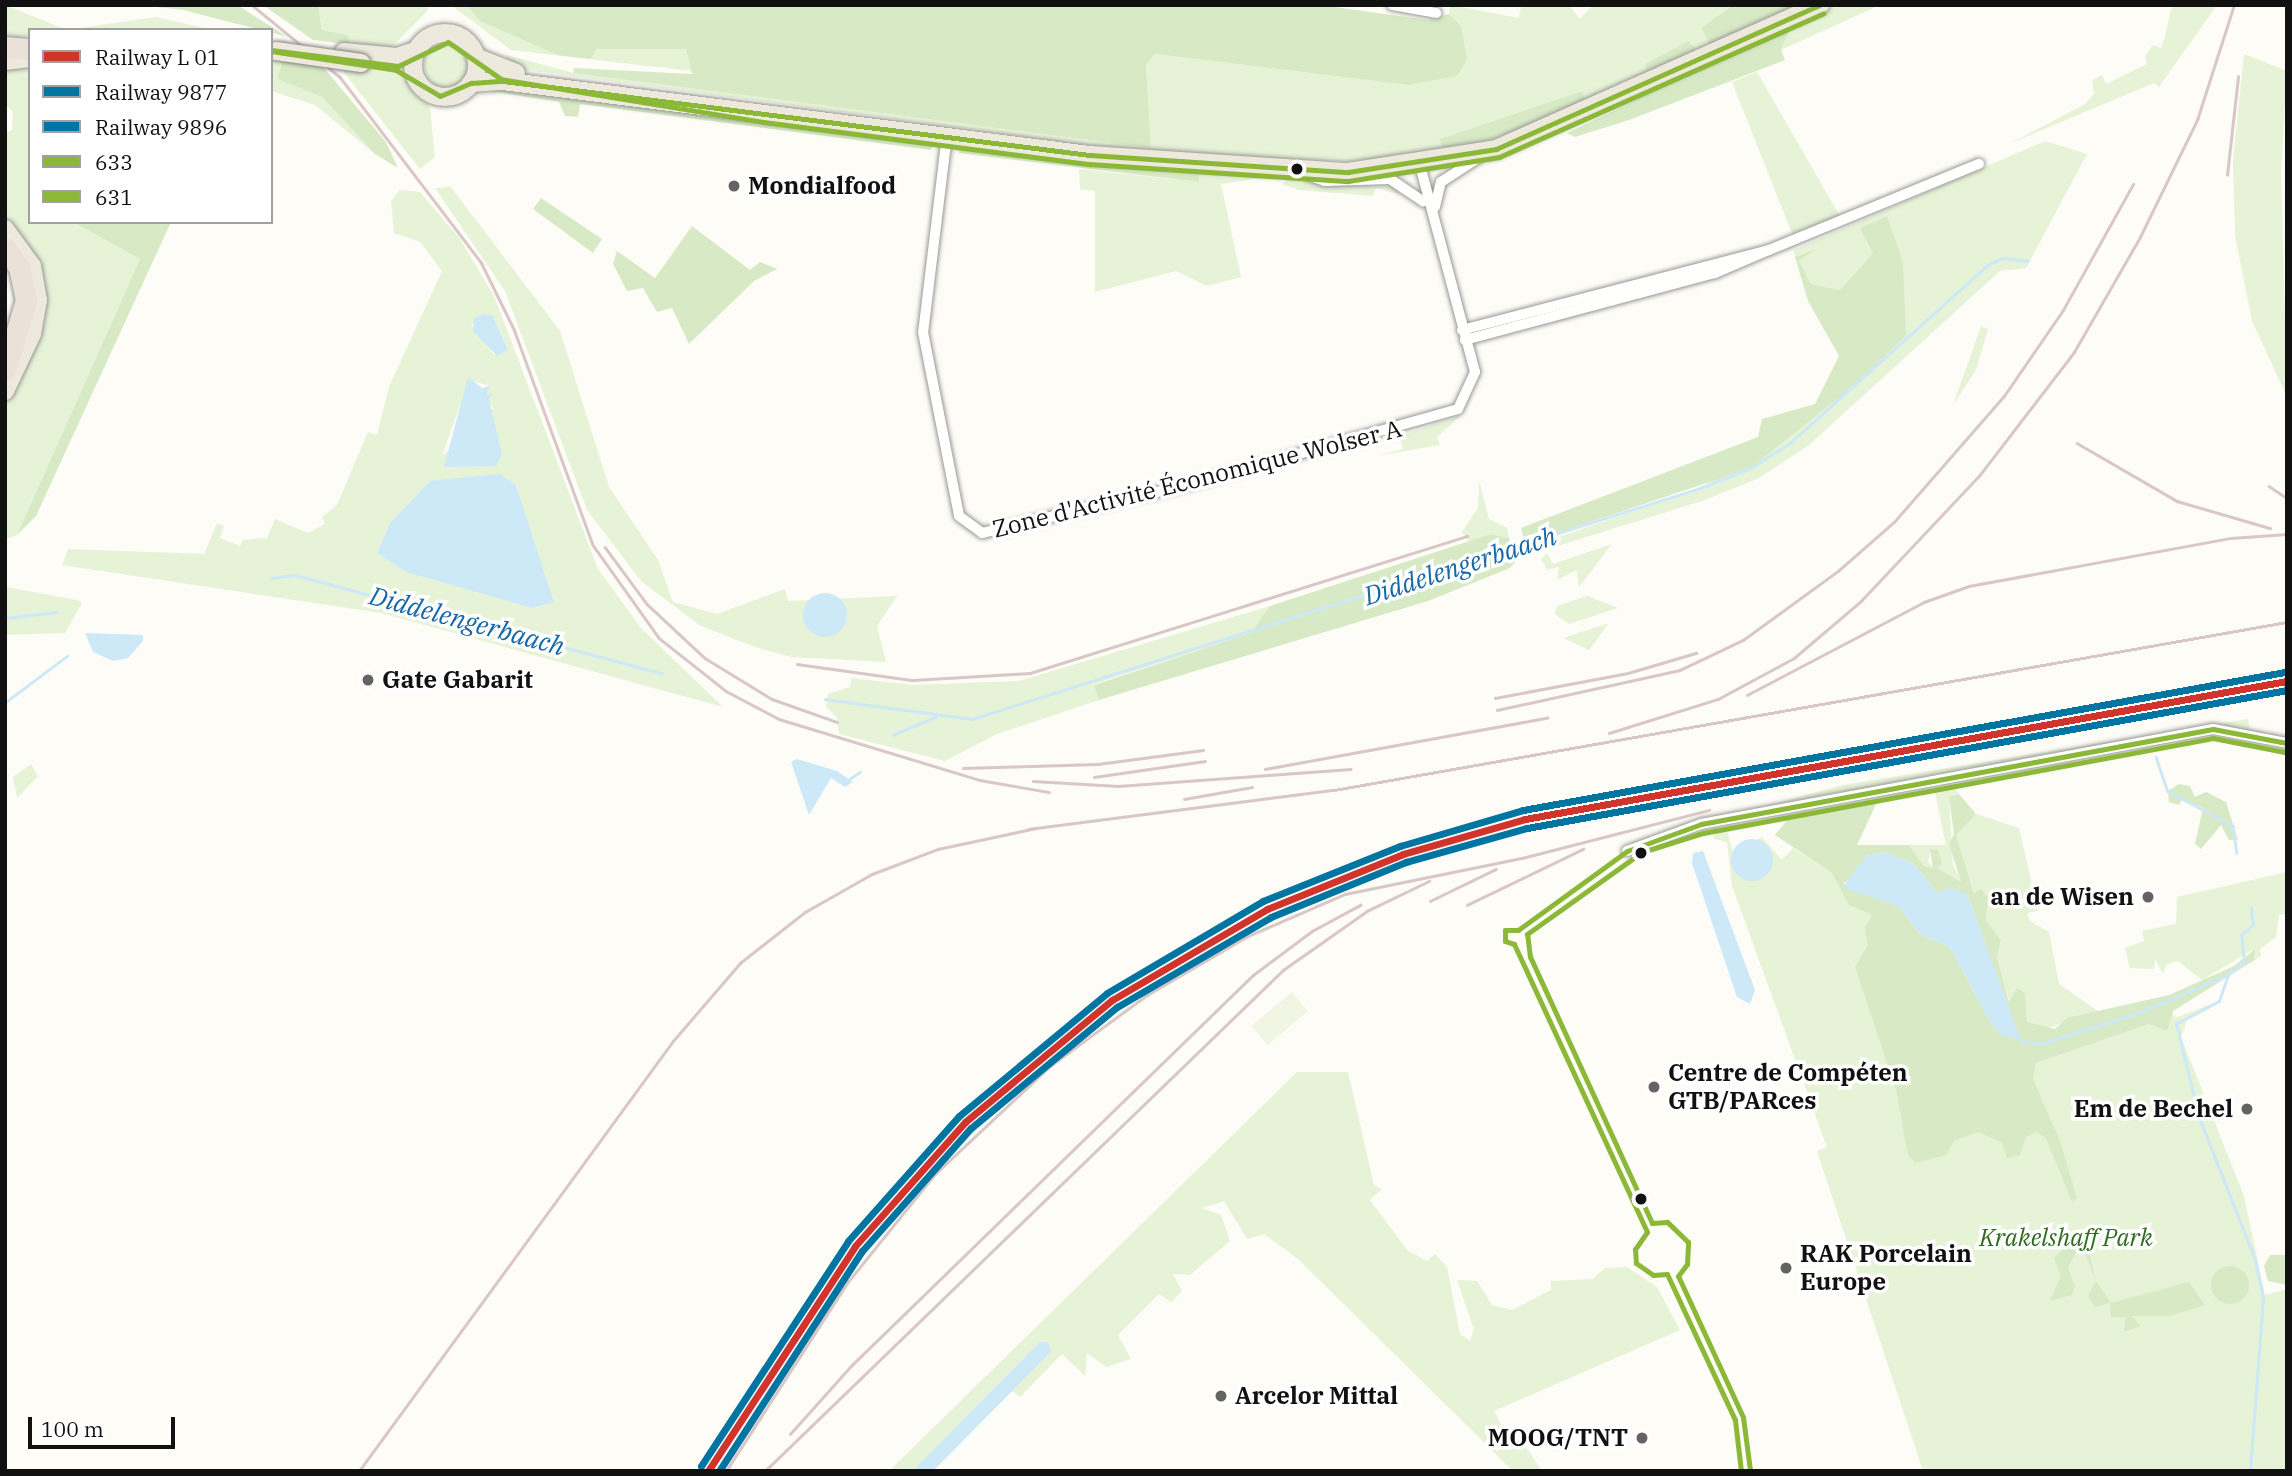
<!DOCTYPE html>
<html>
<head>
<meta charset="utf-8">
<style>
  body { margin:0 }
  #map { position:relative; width:2292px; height:1476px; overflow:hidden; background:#fdfcf7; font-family:"IBM Plex Serif",serif }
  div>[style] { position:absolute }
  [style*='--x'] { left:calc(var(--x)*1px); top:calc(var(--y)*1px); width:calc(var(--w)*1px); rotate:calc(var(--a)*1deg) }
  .green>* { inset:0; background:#e7f3d7 }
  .round { border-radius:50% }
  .forest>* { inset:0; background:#d8eac5 }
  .pitch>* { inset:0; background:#f0f6e1; transform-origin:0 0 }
  .water>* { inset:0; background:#cde8f7 }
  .stream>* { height:2.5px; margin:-1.25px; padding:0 1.25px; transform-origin:1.25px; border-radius:1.25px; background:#cde8f7 }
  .roads { filter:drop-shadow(0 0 2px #979795) drop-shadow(0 0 2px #979795) }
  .street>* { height:10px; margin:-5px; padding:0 5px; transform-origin:5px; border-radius:5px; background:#fffffe }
  .primary>* { height:18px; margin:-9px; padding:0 9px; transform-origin:9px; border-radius:9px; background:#ede9dc }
  .primary>.ring { margin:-9px; padding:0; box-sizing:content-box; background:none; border:18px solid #ede9dc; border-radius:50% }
  .highway>* { height:21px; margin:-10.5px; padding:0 10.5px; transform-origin:10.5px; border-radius:10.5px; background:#eae1d8 }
  .rail>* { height:2.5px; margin:-1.25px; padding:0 1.25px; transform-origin:1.25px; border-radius:1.25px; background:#d9c6c7 }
  .bridges { filter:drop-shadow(0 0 2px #858482) drop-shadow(0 0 2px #858482) }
  .primary-bridge>* { height:18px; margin:-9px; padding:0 9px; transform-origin:9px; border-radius:9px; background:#ede9dc }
  .bus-1>* { height:5px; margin:-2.5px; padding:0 2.5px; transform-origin:2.5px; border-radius:2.5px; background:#8cb838 }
  .bus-2>* { height:5px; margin:-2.5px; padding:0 2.5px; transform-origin:2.5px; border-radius:2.5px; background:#8cb838 }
  .rail-1>* { height:7px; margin:-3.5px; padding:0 3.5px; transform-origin:3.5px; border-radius:3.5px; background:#d1342d }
  .rail-2>* { height:7px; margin:-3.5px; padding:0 3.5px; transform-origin:3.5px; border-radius:3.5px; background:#0075a1 }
  .rail-3>* { height:7px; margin:-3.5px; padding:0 3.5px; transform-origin:3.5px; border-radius:3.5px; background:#0075a1 }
  .dots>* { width:19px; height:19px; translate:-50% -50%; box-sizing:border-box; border:4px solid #fff; border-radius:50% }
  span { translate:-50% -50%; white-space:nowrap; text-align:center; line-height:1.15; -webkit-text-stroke:7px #fff; paint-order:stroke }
  .poi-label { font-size:24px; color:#111; font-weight:700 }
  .left { translate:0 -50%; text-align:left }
  .right { translate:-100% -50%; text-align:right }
  .street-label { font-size:24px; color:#111 }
  .park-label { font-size:24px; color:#2f6b1f; font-style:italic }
  .water-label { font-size:26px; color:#1768a6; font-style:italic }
  .frame { position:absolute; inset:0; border:7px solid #111; pointer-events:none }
  .legend { position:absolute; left:28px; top:28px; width:245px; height:196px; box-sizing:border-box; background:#fff; border:2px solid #a0a0a0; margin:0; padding:9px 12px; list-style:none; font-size:21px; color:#111 }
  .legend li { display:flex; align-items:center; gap:14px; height:35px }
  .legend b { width:35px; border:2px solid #a0a0a0 }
  .scale { position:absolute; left:28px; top:1417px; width:147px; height:32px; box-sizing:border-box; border:4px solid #111; border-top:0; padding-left:9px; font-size:21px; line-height:24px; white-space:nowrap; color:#111; -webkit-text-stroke:5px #fff; paint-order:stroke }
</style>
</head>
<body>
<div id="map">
  <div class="green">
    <i style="clip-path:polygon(5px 5px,67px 30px,156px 17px,213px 30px,30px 30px,30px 36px,5px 39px)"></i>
    <i style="clip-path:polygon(318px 5px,427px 5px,428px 10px,389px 50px,349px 44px,348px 35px,322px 30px)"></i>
    <i style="clip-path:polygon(451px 5px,466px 5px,480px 21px,595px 49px,686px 49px,691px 71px,511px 50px)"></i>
    <i style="clip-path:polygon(1450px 5px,1519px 18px,1521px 5px,1569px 5px,1580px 19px,1593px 5px,1733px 5px,1701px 28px,1711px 46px,1600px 99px,1587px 103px,1582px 91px,1440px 139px,1443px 150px,1371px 162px,1149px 153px,505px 67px,507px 55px,574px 73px,1151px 148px,1146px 65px,1155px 54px,1408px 85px,1461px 26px,1449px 14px)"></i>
    <i style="clip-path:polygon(1835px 5px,1880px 5px,1781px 50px,1791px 26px)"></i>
    <i style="clip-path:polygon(2172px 5px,2217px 5px,2159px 87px,2154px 83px,2009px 144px,2085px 104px,2094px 94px,2092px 80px,2102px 75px,2106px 84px,2147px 64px,2145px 56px,2153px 45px,2161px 48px,2165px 37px)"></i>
    <i class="round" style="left:424px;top:43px;width:44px;height:44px"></i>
    <i style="clip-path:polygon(2244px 54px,2287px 71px,2281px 172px,2287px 397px,2252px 321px,2235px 235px,2233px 160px)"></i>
    <i style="clip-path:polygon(271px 56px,284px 58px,277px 79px,322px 97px,375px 154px,315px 105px,271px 91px)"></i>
    <i style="clip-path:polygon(407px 58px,430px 109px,435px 157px,420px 169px,338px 65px,386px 71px,387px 64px,399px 67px)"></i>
    <i style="clip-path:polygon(30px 63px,30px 222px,73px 222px,140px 259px,17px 535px,5px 539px,5px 402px,35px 338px,36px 260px,5px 221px,5px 133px,12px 130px,13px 111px,5px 105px,5px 67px)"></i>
    <i style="clip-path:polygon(1757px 72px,1841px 218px,1793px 236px,1732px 82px)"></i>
    <i style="clip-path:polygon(2045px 141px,2087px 154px,2026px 268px,2000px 271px,1809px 445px,1759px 478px,1705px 500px,1535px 553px,1527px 548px,1700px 488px,1853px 386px,1873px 253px,1840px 290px,1811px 284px,1799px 261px,1818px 248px,1795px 257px,1794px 250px)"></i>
    <i style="clip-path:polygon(1079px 169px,1198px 182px,1199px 174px,1260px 178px,1221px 184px,1241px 277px,1207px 286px,1176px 271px,1095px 292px,1095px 191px,1080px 189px)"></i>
    <i style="clip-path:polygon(1291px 178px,1325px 185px,1400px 187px,1398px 194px,1376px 188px,1373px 196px,1299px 190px,1282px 184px)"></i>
    <i style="clip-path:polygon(451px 187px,560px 331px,609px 487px,658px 560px,673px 602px,717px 614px,785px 589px,788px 601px,897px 596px,877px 626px,886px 662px,791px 657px,755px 647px,701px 626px,642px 582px,587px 510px,505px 291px,435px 188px)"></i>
    <i style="clip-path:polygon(evenodd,400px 190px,420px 192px,460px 239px,494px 296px,598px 569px,641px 628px,723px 707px,381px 613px,62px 565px,68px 549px,204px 554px,217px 523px,224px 526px,220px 538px,240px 546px,243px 540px,267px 538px,275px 519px,308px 533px,325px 524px,322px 517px,337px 505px,368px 432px,377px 435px,389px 387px,442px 271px,420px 242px,394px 233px,391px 201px,400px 190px,493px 316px,508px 349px,494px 355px,471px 325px,493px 316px,400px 190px,469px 380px,490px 386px,484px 393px,493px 408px,442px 456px,469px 380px,400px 190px,430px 481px,516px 485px,554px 602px,532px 608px,406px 572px,377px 553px,390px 523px,430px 481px)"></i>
    <i style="clip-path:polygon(1981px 326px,1988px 329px,1976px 370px,1953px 405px)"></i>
    <i style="clip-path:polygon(1462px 415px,1437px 437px,1440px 445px,1377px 456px,1403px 449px,1400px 436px)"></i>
    <i style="clip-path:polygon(1479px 481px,1489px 519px,1507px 528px,1509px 538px,1491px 534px,1469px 542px,1462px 532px,1478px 508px)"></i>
    <i style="clip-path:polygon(1612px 544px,1579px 587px,1577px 570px,1557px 580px,1559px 567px,1547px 570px,1541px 559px,1547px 553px,1553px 564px)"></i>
    <i style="clip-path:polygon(5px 587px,77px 600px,82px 603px,65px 633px,5px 635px)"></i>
    <i style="clip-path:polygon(1587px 596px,1618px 608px,1569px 624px,1555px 614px,1557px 606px)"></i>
    <i style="clip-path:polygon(1270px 606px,1252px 633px,1094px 684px,1099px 700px,997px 734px,945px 761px,839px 734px,837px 718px,826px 706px,828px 694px,850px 687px,851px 678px,913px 685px,1019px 681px)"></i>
    <i style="clip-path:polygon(1608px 624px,1589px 650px,1563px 638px,1606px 624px)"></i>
    <i style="clip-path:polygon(2248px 719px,2250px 729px,2287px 738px,2212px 724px,1761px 807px,1843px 785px)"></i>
    <i style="clip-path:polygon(31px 764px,38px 776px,17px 798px,13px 777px)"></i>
    <i style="clip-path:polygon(1952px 784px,1959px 794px,1949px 798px,1953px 865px,1962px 883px,1936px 868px,1931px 849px,1928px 862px,1935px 868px,1924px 866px,1909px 845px,1946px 845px,1934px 788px)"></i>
    <i style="clip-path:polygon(1976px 814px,2019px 828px,2038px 911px,2027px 913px,2030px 921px,2049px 932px,2059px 984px,2098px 1011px,2042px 1030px,2027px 1022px,2022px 1006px,2010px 1004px,1997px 957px,2001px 940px,1986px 922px,1988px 898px,1975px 894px,1955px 834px)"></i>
    <i style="clip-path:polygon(1713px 827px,1726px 828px,1733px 852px,1762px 837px,1782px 860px,1793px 848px,1832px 873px,2012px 1028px,2036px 1063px,2149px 1024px,2167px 1031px,2172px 1011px,2175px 1018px,2219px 1001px,2188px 1018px,2181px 1037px,2244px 1196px,2265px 1295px,2287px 1289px,2287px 1471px,1923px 1471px,1817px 1151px,1827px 1147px,1732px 886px,1727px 842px,1714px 839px)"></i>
    <i style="clip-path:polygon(2287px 872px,2287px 914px,2279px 915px,2276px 937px,2260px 949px,2261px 956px,2253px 959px,2254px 949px,2202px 980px,2178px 961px,2167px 964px,2163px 974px,2155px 959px,2154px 969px,2130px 968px,2125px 948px,2144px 941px,2142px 931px,2176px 924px,2177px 897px)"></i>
    <i style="clip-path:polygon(1297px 1072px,1348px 1072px,1374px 1185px,1382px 1189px,1370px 1200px,1407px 1250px,1427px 1261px,1435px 1254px,1447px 1267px,1460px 1334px,1470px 1341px,1474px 1329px,1457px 1280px,1477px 1281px,1492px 1305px,1512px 1310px,1551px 1290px,1551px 1281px,1593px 1279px,1605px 1268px,1627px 1267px,1657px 1287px,1680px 1330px,1494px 1411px,1514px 1449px,1524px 1444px,1542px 1471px,1513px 1471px,1298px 1259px,1264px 1234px,1247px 1239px,1224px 1201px,1202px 1208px,1221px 1215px,1230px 1241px,1190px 1275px,1173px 1274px,1182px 1291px,1171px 1302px,1159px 1294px,1118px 1335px,1131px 1359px,1106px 1367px,1087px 1353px,1085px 1376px,1062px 1354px,1020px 1397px,1012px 1391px,1051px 1352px,1040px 1342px,912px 1471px,889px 1471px)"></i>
  </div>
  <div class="forest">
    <i style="clip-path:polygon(139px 5px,237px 5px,288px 37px,183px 10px)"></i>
    <i style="clip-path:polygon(263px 5px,318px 5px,322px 30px,348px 35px,349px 44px,313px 40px)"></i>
    <i style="clip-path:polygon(466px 5px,1320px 5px,1428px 20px,1449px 14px,1461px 26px,1467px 60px,1457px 76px,1408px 85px,1155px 54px,1146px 65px,1151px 148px,573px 73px,574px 68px,692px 74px,686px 49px,596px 49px,591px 59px,558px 55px,480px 21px)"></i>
    <i style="clip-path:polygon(1733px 5px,1798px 5px,1711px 46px,1701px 28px)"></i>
    <i style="clip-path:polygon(1791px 26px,1781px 50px,1785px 60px,1629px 120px,1575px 137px,1567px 133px)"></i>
    <i style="clip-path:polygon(1689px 41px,1698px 52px,1648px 71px,1645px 64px)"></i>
    <i style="clip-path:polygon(284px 58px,319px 62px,386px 142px,398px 168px,375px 154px,322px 97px,277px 79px)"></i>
    <i style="clip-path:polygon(489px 87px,932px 142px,931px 150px,580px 104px,578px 117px,565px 116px,559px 102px,477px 89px)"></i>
    <i style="clip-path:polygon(1582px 91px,1587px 103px,1493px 139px,1442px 150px,1440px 139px)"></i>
    <i style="clip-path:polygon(960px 147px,1199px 174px,1199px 182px,959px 153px)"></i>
    <i style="clip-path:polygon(541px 198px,602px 239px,593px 253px,533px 209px)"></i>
    <i style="clip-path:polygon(1887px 216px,1903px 262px,1906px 336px,1853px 386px,1751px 468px,1525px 544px,1521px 528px,1758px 437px,1762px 419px,1815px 404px,1839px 356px,1808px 301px,1795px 257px,1818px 248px,1799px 261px,1811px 284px,1840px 290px,1873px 253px,1860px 228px)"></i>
    <i style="clip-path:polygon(73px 222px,171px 222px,36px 516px,17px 535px,140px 259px)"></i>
    <i style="clip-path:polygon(692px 226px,750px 270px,760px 262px,777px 269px,754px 281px,689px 344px,672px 308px,657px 312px,643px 288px,627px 291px,613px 264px,617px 251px,655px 278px)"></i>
    <i style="clip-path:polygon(1491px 534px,1509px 538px,1516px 561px,1510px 568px,1428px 601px,1099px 700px,1094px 685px,1251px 633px,1270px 606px)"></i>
    <i style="clip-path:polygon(2179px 784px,2190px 786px,2195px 797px,2206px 792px,2226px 802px,2238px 840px,2229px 840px,2221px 825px,2201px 849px,2195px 844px,2203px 808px,2182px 799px,2179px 805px,2169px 802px,2168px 791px)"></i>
    <i style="clip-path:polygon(evenodd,1959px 794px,1976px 814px,1956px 835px,1974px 893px,1981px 889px,1988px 898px,1986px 921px,2001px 940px,1997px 957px,2009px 1002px,2017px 988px,2025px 993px,2027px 1022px,2055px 1029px,2067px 1018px,2169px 995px,2234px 966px,2255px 949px,2254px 959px,2261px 956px,2173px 1011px,2167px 1031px,2149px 1024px,2036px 1063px,2033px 1079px,2060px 1141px,2077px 1198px,2072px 1202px,2046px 1138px,2036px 1132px,2026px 1137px,2020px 1155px,2007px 1158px,2002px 1143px,1978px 1132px,1954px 1141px,1946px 1155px,1915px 1163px,1908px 1155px,1896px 1090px,1855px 967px,1868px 945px,1865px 928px,1872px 915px,1849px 905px,1832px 873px,1775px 835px,1788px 819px,1878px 800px,1857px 845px,1909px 845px,1924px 866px,1933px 868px,1930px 849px,1938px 850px,1942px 864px,1937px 868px,1961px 882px,1949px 844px,1954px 834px,1949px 797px,1959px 794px,1885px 852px,1914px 864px,1937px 893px,1967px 894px,2020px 1039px,2000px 1034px,1989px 1020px,1950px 947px,1921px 935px,1899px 907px,1843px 884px,1863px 869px,1866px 856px,1885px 852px)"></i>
    <i style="clip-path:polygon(2066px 1246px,2077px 1250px,2068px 1268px,2075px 1286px,2072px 1295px,2050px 1301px,2061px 1275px,2054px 1258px)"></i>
    <i style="clip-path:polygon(2089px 1252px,2096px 1281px,2111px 1303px,2189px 1282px,2205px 1305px,2170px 1316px,2132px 1316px,2141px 1326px,2124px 1332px,2126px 1317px,2111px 1317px,2110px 1303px,2095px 1307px,2088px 1296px,2096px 1281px,2085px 1254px)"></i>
    <i style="clip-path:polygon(2270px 1255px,2287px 1255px,2287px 1285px,2268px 1281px,2264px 1266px)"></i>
    <i class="round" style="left:2211px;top:1266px;width:38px;height:38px"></i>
  </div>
  <div class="pitch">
    <i style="left:1292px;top:992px;width:25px;height:53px;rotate:50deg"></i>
  </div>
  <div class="water">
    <i style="clip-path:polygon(484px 314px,493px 316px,508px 350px,497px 356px,473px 331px,474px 318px)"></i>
    <i style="clip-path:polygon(468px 377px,482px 388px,490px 386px,486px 395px,494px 393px,489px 399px,502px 455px,496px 466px,444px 467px)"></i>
    <i style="clip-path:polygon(500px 474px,516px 485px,554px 602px,532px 608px,406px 572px,377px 553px,390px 523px,430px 481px)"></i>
    <i class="round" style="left:803px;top:593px;width:44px;height:44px"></i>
    <i style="clip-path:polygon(85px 633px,143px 635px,143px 641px,128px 658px,113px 661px,93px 652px)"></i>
    <i style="clip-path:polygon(797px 759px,837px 771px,853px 782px,845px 787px,831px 778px,809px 815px,791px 762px)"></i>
    <i class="round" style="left:1731px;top:839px;width:42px;height:42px"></i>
    <i style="clip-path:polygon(1703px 851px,1755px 990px,1750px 1004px,1737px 997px,1692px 863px,1693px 853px)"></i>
    <i style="clip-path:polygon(1885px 852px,1914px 864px,1937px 893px,1951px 888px,1967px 894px,2021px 1040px,2000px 1034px,1989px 1020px,1950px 947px,1921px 935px,1899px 907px,1843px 887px,1866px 856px)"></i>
    <i style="clip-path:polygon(1040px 1342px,1048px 1342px,1051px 1352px,933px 1471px,912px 1471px)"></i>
  </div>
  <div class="stream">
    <i style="--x:271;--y:578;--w:24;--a:-7"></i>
    <i style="--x:295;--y:575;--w:380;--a:15"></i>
    <i style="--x:5;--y:618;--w:52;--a:-6.6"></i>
    <i style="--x:825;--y:699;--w:148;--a:7.7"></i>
    <i style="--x:972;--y:719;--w:764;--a:-17.6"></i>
    <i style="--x:1700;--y:488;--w:55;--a:-21.4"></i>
    <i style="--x:1751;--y:468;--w:46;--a:-32.7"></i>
    <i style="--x:1790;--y:443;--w:266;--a:-42"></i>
    <i style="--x:1988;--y:265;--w:17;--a:-25"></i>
    <i style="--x:2003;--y:258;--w:25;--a:7"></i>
    <i style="--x:7;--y:701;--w:75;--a:-36.9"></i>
    <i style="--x:893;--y:735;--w:46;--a:-23.2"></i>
    <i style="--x:2156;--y:757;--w:36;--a:71"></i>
    <i style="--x:2168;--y:791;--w:74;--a:28.3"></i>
    <i style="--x:2233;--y:826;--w:27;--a:82"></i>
    <i style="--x:848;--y:780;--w:14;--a:-34"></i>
    <i style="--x:2021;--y:1040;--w:19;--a:12"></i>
    <i style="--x:2040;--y:1044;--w:101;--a:-17.4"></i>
    <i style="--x:2136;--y:1014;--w:100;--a:-23"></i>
    <i style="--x:2250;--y:1471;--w:173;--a:-85.7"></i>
    <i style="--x:2263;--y:1298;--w:39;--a:-102"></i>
    <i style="--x:2255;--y:1260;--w:153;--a:-111.5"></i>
    <i style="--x:2199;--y:1118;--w:97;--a:-103.7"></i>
    <i style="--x:2176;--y:1024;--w:49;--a:-28.1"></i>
    <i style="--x:2219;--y:1001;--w:28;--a:-71"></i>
    <i style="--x:2228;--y:975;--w:21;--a:-39"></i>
    <i style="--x:2244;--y:962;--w:27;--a:-96"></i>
    <i style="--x:2241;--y:935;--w:16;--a:-40"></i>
    <i style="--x:2253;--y:925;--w:17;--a:-97"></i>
  </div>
  <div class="roads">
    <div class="street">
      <i style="--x:1392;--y:5;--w:45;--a:10.3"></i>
      <i style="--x:947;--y:135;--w:198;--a:96.9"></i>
      <i style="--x:923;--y:332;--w:187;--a:78.9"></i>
      <i style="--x:959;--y:516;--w:29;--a:36"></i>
      <i style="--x:982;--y:533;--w:219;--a:-13.2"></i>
      <i style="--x:1195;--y:483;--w:273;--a:-15.7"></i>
      <i style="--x:1458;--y:409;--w:41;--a:-65.3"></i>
      <i style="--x:1475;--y:372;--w:214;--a:-104.9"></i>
      <i style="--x:1307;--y:175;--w:19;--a:18"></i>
      <i style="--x:1325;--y:181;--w:65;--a:-1.8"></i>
      <i style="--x:1390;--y:179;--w:40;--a:34"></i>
      <i style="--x:1435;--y:207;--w:26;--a:-77"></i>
      <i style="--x:1441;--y:182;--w:48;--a:-33"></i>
      <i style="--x:1769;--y:250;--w:227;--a:-22.3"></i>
      <i style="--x:1462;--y:330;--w:317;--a:-14.6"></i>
      <i style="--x:1769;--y:250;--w:59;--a:156.9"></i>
      <i style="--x:1715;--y:273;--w:259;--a:165"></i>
      <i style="--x:1627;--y:851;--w:79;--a:-20"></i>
      <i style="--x:1701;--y:824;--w:521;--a:-10.51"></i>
      <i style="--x:2213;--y:729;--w:75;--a:10.7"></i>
    </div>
    <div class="primary">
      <i class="ring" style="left:413px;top:33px;width:46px;height:46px"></i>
      <i style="--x:344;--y:52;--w:53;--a:5.4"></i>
      <i style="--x:397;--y:57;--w:21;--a:-19"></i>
      <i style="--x:476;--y:57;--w:43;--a:21.8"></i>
      <i style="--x:5;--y:61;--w:25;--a:-7"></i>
      <i style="--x:471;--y:83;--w:32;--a:-4"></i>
      <i style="--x:503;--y:81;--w:592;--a:7.19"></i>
      <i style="--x:1090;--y:155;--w:259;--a:3.8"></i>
      <i style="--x:1348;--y:172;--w:150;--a:-8.8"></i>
      <i style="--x:1496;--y:149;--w:355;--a:-24"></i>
      <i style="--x:5;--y:229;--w:46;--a:53.9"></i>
      <i style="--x:32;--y:266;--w:35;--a:80"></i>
      <i style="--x:38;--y:300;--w:35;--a:100"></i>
      <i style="--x:32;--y:334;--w:63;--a:115.3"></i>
    </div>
    <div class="highway">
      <i style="--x:5;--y:47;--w:25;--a:5"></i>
      <i style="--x:5;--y:248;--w:24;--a:54"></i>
      <i style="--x:19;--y:267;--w:34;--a:78"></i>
      <i style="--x:26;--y:300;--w:73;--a:106.7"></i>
    </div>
  </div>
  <div class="rail">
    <i style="--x:252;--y:5;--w:114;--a:39.3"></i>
    <i style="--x:340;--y:77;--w:233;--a:52.7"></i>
    <i style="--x:481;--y:262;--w:75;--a:63.8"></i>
    <i style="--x:514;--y:329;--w:230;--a:69.9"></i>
    <i style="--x:593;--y:545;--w:114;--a:54.6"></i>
    <i style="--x:659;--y:638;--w:85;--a:38.3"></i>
    <i style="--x:726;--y:691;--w:60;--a:27.8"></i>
    <i style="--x:779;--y:719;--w:210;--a:16.9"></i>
    <i style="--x:980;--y:780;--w:70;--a:9.9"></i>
    <i style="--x:2227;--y:175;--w:99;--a:-83.6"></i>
    <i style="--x:2077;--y:443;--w:116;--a:30.1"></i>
    <i style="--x:2177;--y:501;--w:97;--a:16.2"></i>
    <i style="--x:2269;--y:486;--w:22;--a:34"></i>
    <i style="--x:605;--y:547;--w:71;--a:53.6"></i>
    <i style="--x:647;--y:604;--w:79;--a:43"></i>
    <i style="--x:705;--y:658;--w:79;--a:31.5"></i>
    <i style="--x:772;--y:699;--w:69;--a:19.5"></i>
    <i style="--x:797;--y:664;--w:117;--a:7.9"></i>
    <i style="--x:913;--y:680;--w:117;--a:-3.4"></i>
    <i style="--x:1030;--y:673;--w:458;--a:-17.4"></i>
    <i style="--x:1747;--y:695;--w:200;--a:-27.7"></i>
    <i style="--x:1924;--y:602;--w:48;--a:-19.6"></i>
    <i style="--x:1969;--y:586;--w:266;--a:-10.4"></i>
    <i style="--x:2231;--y:538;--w:56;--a:-4.1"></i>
    <i style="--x:1495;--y:698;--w:135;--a:-10.6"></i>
    <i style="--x:1628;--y:673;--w:71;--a:-16.4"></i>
    <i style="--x:1497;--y:710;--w:187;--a:-12.3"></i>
    <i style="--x:1680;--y:670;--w:70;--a:-25.5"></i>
    <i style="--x:1743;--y:640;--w:117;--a:-36"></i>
    <i style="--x:1838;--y:571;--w:74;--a:-41.2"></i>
    <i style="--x:1894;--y:522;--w:167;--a:-48.9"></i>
    <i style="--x:2004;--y:396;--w:104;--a:-55.5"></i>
    <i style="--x:2063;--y:310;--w:144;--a:-60.9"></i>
    <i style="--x:1609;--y:733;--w:114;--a:-17.3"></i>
    <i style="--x:1718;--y:699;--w:86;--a:-28.3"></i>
    <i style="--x:1794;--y:658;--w:88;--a:-40.4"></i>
    <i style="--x:1861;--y:601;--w:172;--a:-46.7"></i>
    <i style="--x:1979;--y:476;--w:156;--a:-52.5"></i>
    <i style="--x:2074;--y:352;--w:133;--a:-60.1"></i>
    <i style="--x:2140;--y:237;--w:130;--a:-64"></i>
    <i style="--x:2197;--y:120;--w:121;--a:-72.2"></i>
    <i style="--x:963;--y:768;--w:135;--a:-1.7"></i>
    <i style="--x:1098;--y:764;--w:106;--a:-7.6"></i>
    <i style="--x:1265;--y:769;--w:287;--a:-10.3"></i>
    <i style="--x:1094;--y:777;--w:112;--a:-8.2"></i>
    <i style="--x:1033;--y:781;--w:85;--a:3.4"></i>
    <i style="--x:1118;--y:786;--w:233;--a:-4.2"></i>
    <i style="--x:1184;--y:799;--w:69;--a:-10"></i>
    <i style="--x:1028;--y:829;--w:308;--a:-7.3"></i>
    <i style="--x:1334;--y:790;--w:968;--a:-10"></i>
    <i style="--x:1430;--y:901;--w:73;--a:-25.9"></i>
    <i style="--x:1467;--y:905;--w:129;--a:-25.8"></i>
    <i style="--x:790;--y:1434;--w:93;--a:-48.1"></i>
    <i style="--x:852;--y:1365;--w:559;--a:-44.2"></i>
    <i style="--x:1253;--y:975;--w:74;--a:-36.7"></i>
    <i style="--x:1312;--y:931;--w:55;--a:-28.4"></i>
    <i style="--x:359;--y:1471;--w:532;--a:-53.86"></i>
    <i style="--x:673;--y:1041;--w:103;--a:-49.3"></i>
    <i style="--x:740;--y:963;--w:83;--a:-38.1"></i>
    <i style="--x:805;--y:912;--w:77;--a:-29.6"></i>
    <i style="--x:872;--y:874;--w:71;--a:-20.7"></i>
    <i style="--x:938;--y:849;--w:100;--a:-12.1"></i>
    <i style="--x:726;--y:1471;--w:224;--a:-57.2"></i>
    <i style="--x:847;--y:1283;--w:139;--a:-51.1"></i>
    <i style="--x:934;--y:1175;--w:159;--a:-43.2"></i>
    <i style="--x:1050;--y:1066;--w:120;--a:-36.2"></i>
    <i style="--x:1147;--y:995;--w:117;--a:-30.3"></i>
    <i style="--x:1248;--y:936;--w:106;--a:-23.4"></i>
    <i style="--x:1345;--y:894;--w:181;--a:-11.5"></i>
    <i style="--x:1522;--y:858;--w:193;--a:-14.4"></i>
    <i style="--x:765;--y:1471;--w:721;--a:-44.04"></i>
    <i style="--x:1283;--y:970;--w:103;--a:-35.1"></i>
    <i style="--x:1367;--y:911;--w:69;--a:-25.8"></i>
  </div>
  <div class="bridges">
    <div class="primary-bridge">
      <i style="--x:276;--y:51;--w:86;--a:8"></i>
    </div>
  </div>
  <div class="bus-1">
    <i style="--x:271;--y:51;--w:126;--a:8.6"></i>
    <i style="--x:396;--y:70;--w:51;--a:30.6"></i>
    <i style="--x:440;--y:96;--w:34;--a:-23"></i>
    <i style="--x:471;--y:83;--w:32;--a:-4"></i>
    <i style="--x:503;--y:81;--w:592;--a:7.19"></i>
    <i style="--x:1090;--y:155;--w:259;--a:3.8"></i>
    <i style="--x:1348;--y:172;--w:150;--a:-8.8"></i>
    <i style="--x:1496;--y:149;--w:354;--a:-24"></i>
    <i style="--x:1514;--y:944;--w:9;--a:-162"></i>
    <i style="--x:1505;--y:941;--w:11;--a:-90"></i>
    <i style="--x:1505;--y:930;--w:13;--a:0"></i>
    <i style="--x:1518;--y:930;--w:135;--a:-35.9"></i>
    <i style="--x:1627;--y:851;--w:79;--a:-20"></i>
    <i style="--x:1701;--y:824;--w:521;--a:-10.51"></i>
    <i style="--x:2213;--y:729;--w:75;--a:10.7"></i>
    <i style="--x:1514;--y:944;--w:317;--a:65.2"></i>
    <i style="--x:1647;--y:1232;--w:21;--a:125"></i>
    <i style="--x:1635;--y:1249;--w:14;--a:86"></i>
    <i style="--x:1636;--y:1263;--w:21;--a:35"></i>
    <i style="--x:1653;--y:1275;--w:14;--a:-4"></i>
    <i style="--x:1667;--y:1274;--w:161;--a:65"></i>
    <i style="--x:1735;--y:1420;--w:51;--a:83.3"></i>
  </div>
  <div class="bus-2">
    <i style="--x:271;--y:50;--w:128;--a:7.2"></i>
    <i style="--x:398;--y:66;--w:55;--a:-25.6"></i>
    <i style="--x:448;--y:42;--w:65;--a:34.9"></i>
    <i style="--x:501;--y:79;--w:266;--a:9.3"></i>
    <i style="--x:764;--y:122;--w:328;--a:7.4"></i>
    <i style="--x:1089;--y:164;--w:260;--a:3.8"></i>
    <i style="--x:1348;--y:181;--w:153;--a:-9"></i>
    <i style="--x:1499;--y:157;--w:355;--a:-23.9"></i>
    <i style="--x:1750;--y:1470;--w:53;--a:-97.5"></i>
    <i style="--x:1743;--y:1417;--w:155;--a:-114.7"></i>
    <i style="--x:1678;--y:1276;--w:15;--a:-53"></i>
    <i style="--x:1687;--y:1264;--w:22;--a:-87"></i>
    <i style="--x:1688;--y:1242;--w:29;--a:-136"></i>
    <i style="--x:1667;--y:1222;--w:15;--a:176"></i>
    <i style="--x:1652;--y:1223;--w:293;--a:-114.6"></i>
    <i style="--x:1530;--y:957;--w:23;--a:-97"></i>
    <i style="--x:1527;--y:934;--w:141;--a:-35.5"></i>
    <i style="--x:1642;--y:852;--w:64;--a:-17.3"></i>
    <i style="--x:1703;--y:833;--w:519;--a:-10.55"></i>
    <i style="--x:2213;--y:738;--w:73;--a:11"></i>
  </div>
  <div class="rail-1">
    <i style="--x:708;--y:1471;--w:269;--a:-56.8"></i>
    <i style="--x:855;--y:1246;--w:166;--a:-48.4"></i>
    <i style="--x:965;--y:1122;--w:191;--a:-39.7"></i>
    <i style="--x:1112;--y:1000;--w:180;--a:-30.4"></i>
    <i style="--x:1267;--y:909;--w:147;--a:-22"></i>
    <i style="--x:1403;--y:854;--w:127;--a:-16"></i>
    <i style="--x:1525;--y:819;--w:774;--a:-10.27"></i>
  </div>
  <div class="rail-2">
    <i style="--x:719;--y:1471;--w:262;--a:-57"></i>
    <i style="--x:862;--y:1251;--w:164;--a:-48.5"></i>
    <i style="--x:971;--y:1128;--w:190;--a:-39.7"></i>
    <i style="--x:1117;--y:1007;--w:178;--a:-30.3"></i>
    <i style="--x:1271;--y:917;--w:146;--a:-22.2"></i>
    <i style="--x:1406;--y:862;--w:126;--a:-15.7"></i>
    <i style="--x:1527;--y:828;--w:772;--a:-10.29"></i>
  </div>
  <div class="rail-3">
    <i style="--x:701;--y:1466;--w:269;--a:-56.8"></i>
    <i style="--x:848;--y:1241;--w:167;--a:-48.4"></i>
    <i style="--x:959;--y:1116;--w:192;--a:-39.7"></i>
    <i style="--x:1107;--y:993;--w:181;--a:-30.5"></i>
    <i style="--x:1263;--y:901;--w:148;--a:-21.9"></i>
    <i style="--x:1400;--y:846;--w:128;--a:-16.3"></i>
    <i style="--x:1523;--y:810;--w:774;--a:-10.27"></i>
  </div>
  <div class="dots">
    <i style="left:1297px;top:169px;background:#111"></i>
    <i style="left:734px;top:186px;background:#646362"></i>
    <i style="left:368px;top:680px;background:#646362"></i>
    <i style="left:1641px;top:853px;background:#111"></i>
    <i style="left:2148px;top:897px;background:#646362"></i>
    <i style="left:1654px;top:1087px;background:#646362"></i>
    <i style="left:2247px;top:1109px;background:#646362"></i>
    <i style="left:1641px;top:1199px;background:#111"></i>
    <i style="left:1786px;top:1268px;background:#646362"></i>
    <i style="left:1221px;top:1396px;background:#646362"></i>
    <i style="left:1642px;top:1438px;background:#646362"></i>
  </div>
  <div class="poi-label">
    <span class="left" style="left:748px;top:186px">Mondialfood</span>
    <span class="left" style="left:382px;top:680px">Gate Gabarit</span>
    <span class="right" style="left:2134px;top:897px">an de Wisen</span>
    <span class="left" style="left:1668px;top:1087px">Centre de Compéten<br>GTB/PARces</span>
    <span class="right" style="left:2233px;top:1109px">Em de Bechel</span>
    <span class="left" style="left:1800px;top:1268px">RAK Porcelain<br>Europe</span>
    <span class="left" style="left:1235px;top:1396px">Arcelor Mittal</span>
    <span class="right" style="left:1628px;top:1438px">MOOG/TNT</span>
  </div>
  <div class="street-label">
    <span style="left:1197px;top:479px;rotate:-14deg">Zone d'Activité Économique Wolser A</span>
  </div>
  <div class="park-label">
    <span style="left:2066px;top:1238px">Krakelshaff Park</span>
  </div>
  <div class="water-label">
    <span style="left:1460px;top:566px;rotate:-18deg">Diddelengerbaach</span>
    <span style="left:467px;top:621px;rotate:15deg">Diddelengerbaach</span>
  </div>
  <div class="frame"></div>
  <ul class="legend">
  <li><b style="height:9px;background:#d1342d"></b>Railway L 01</li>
  <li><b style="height:9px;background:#0075a1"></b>Railway 9877</li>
  <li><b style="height:9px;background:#0075a1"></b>Railway 9896</li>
  <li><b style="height:9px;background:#8cb838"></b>633</li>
  <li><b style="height:9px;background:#8cb838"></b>631</li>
  </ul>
  <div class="scale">100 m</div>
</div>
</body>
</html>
